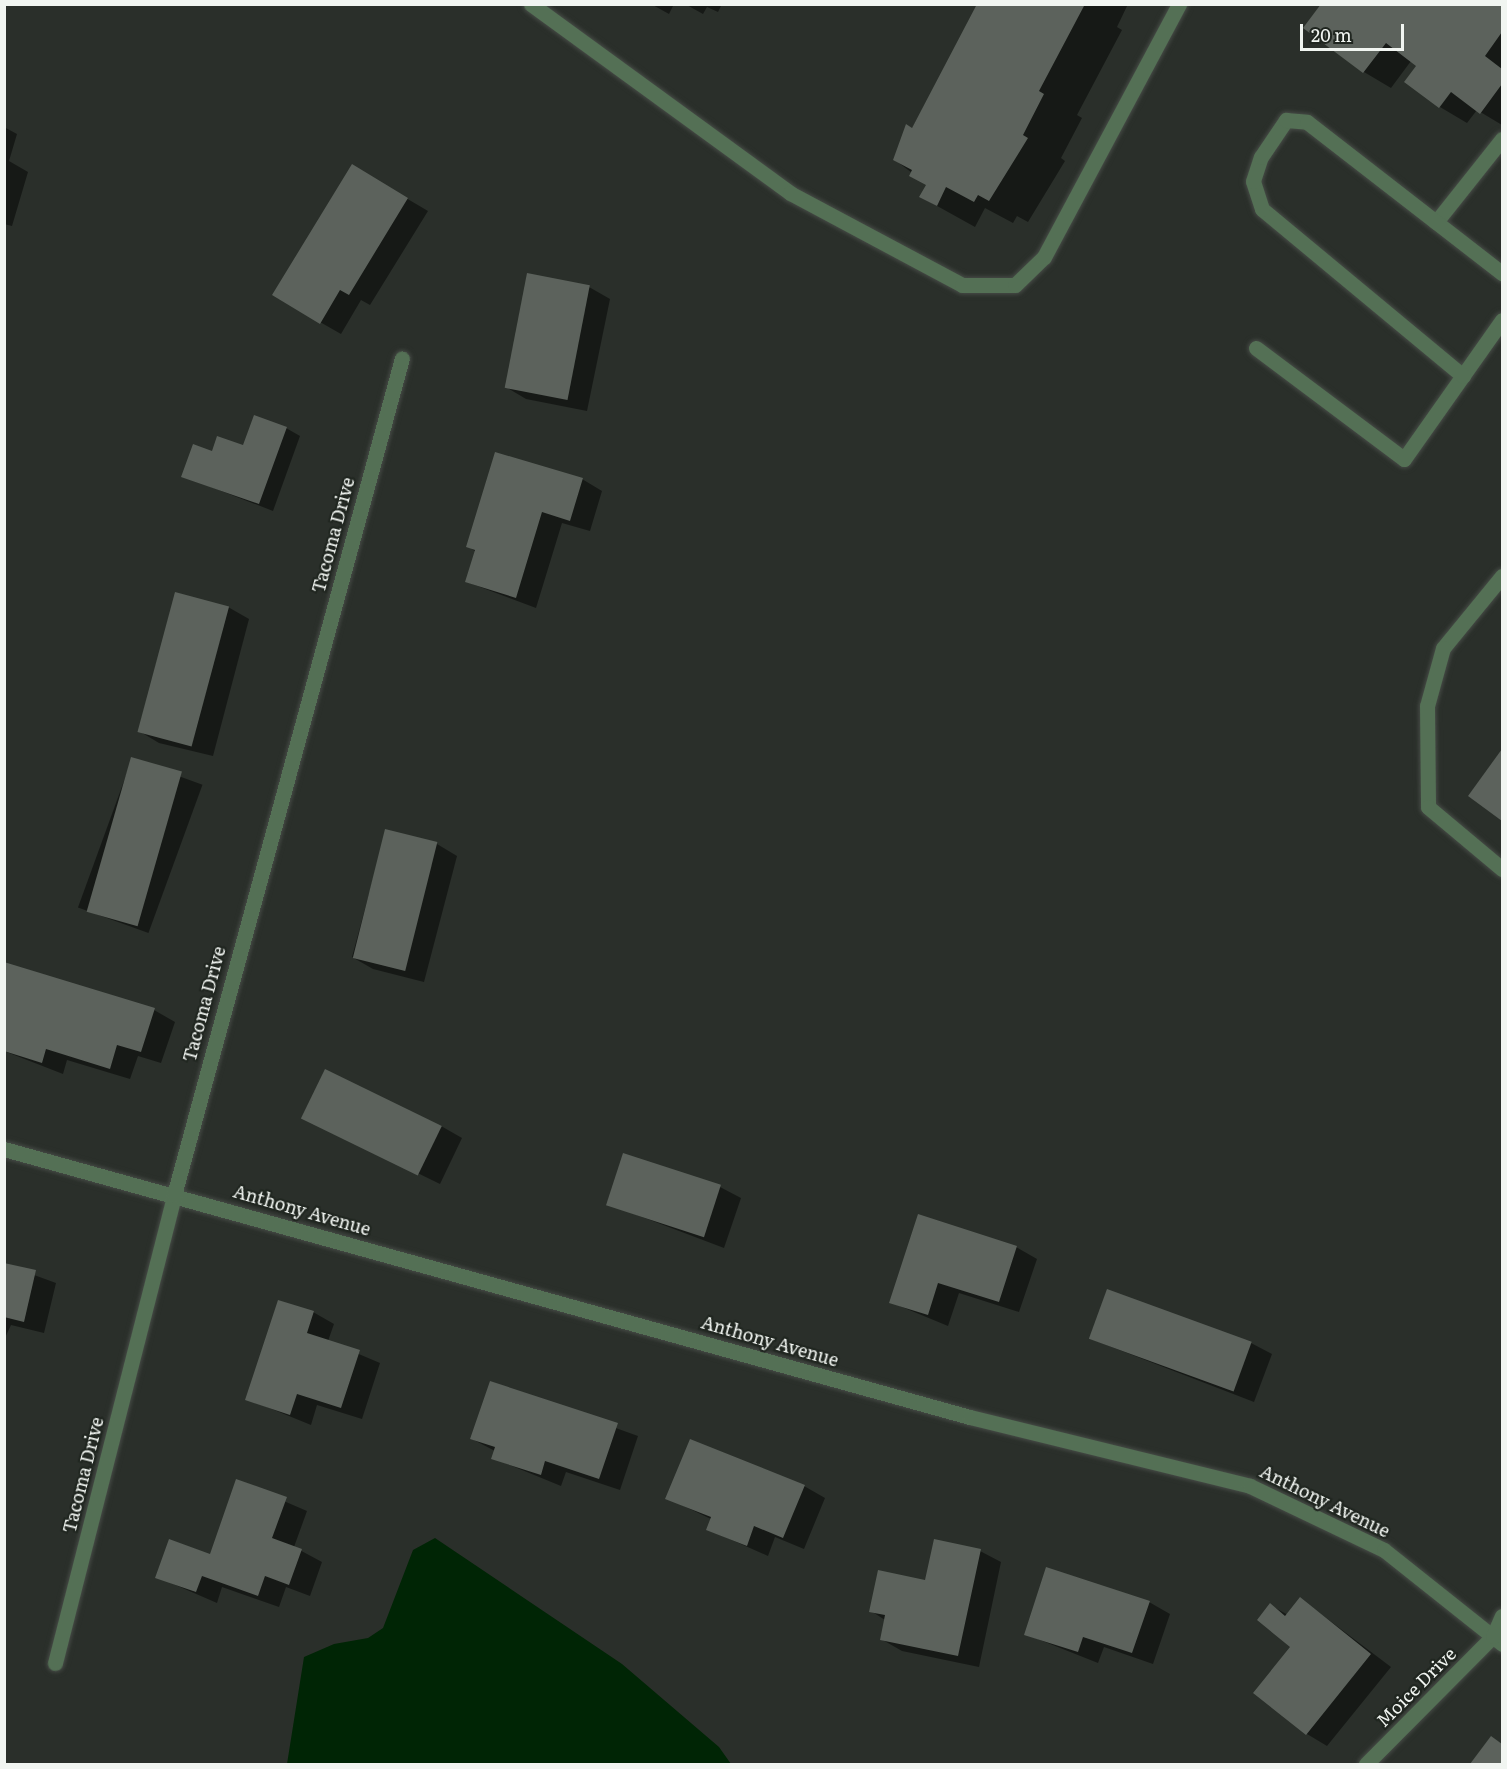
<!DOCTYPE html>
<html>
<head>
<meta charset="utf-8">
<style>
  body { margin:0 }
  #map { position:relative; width:1507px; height:1769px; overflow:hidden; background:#2a2f2a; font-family:Literata,serif }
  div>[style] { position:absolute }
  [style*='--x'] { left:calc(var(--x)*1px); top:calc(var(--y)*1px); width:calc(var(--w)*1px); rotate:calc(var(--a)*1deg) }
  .water>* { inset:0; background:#002505 }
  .shadow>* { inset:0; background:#0007; transform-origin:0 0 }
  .building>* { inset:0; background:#5c625c; transform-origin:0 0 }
  .roads { filter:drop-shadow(0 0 2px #464b46) drop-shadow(0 0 2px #464b46) }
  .lane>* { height:15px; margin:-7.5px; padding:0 7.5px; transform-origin:7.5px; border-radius:7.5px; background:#547055 }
  .street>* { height:15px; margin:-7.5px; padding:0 7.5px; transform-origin:7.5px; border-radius:7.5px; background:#547055 }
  span { translate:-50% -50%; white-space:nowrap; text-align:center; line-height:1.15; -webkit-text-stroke:4.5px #202620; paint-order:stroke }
  .street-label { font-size:18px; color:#f1f5f1 }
  .frame { position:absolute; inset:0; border:6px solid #f1f5f1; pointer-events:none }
  .scale { position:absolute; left:1300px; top:24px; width:104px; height:27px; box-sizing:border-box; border:3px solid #f1f5f1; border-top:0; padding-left:8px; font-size:18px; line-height:21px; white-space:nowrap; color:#f1f5f1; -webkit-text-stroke:4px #202620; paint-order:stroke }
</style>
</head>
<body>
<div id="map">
  <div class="water">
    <i style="clip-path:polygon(435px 1538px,622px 1664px,719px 1747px,731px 1764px,287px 1764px,304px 1657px,334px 1644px,368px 1638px,383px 1628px,413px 1550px)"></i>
  </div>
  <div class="shadow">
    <i style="clip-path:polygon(651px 4px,674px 4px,669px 14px)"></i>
    <i style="clip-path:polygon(685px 4px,722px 4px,718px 12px,707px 7px,703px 14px)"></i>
    <i style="clip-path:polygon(979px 4px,1128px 4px,1117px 27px,1122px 30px,1077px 115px,1082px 118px,1061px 158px,1065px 161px,1028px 222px,1017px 216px,1013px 223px,985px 208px,975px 227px,921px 197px,928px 185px,895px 160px)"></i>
    <i style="clip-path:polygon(1323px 4px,1502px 4px,1502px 125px,1477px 110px,1467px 123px,1440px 107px,1406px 81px,1418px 66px,1411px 61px,1391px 88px,1364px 72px)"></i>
    <i style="clip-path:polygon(4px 127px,17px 134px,9px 161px,28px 172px,12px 226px,4px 224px)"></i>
    <i style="clip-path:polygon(372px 178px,428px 211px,370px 305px,361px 300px,341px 334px,320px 322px)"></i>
    <i style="clip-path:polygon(589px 287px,610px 299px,587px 411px,526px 399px,506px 387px)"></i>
    <i style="clip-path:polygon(286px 428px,300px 436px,273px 511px,183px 476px,213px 453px,244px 447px)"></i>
    <i style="clip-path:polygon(582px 479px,602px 491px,590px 531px,562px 523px,536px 608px,467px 582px,476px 552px,468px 546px)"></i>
    <i style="clip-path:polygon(228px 607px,249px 619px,213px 756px,159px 743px,139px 731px)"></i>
    <i style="clip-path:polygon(1502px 752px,1502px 819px,1470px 795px)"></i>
    <i style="left:132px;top:759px;width:75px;height:158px;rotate:20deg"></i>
    <i style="clip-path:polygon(386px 831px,437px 844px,457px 856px,424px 982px,373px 969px,352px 957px)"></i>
    <i style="clip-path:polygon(4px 964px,154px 1010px,175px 1022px,161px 1063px,138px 1056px,130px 1079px,67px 1060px,63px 1074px,4px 1051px)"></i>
    <i style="clip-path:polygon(303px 1117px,441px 1126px,462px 1138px,440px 1184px)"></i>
    <i style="clip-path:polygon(720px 1187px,741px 1198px,724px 1248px,608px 1204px)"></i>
    <i style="clip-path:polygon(1016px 1247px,1037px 1259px,1019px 1312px,959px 1293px,948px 1326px,890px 1302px)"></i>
    <i style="clip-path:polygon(4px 1264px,56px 1283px,44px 1333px,11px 1325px,4px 1340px)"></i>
    <i style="clip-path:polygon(313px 1312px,334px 1324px,328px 1341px,380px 1363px,362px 1419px,317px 1405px,311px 1425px,247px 1399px)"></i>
    <i style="clip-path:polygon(1091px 1339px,1251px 1343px,1272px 1354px,1254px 1402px)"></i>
    <i style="clip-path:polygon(491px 1383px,638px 1436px,620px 1490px,566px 1472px,561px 1486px,493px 1458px,495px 1451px,472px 1439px)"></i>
    <i style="clip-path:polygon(237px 1481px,307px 1511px,294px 1547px,322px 1562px,310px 1596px,286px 1587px,279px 1607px,222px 1587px,217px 1603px,157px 1577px,211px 1556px)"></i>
    <i style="clip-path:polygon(804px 1486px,825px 1498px,804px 1549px,775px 1537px,768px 1556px,707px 1529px,711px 1519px,667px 1498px)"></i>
    <i style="clip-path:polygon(980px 1551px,1001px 1562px,979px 1667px,902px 1651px,881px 1639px,885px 1620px,871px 1611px)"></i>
    <i style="clip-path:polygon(1301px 1599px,1391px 1667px,1327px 1746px,1307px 1734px,1292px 1646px,1270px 1605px,1288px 1615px)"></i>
    <i style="clip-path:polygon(1149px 1602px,1170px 1614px,1153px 1664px,1104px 1647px,1098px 1663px,1025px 1634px)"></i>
    <i style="clip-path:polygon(1492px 1738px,1502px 1744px,1502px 1764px,1472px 1764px)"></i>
  </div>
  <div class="building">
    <i style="clip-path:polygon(977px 4px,1084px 6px,1039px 91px,1044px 94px,1023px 135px,1028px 138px,989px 201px,978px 195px,974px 202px,946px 187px,937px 206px,919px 197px,926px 185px,909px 176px,912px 170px,893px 160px,906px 124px,912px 128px)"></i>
    <i style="clip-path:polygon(1321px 4px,1502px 4px,1502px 32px,1485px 56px,1502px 69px,1502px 84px,1480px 114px,1451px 92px,1439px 108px,1404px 82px,1416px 66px,1386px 43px,1363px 73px,1303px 28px)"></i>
    <i style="clip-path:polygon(352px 164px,408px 198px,349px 295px,340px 290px,320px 324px,272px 295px)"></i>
    <i style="left:527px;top:273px;width:64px;height:117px;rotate:11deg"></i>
    <i style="clip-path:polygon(254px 415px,287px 427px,259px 504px,181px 477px,193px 444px,212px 451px,217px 436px,243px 445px)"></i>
    <i style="clip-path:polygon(495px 452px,583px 478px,570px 521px,542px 512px,516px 598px,465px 582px,475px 550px,466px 547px)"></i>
    <i style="left:175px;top:592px;width:56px;height:145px;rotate:15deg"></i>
    <i style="clip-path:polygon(1502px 749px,1502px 821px,1468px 796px)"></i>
    <i style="left:131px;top:757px;width:53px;height:161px;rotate:16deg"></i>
    <i style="left:385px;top:829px;width:54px;height:133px;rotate:14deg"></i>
    <i style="clip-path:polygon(4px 962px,155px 1008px,141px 1052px,117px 1045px,110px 1069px,46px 1049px,42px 1063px,4px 1051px)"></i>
    <i style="left:325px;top:1069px;width:130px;height:55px;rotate:26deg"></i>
    <i style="left:623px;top:1153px;width:103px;height:55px;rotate:18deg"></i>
    <i style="clip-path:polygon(918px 1214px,1017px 1246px,999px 1302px,938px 1283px,928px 1315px,889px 1303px)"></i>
    <i style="clip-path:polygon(4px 1263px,36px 1270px,24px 1322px,4px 1317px)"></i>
    <i style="left:1107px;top:1289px;width:154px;height:53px;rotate:20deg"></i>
    <i style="clip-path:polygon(278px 1300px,314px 1311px,307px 1333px,360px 1350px,341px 1408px,297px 1394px,290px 1415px,245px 1400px)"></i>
    <i style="clip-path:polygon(490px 1381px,618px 1423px,599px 1479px,545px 1461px,541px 1475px,491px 1459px,495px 1447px,470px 1439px)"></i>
    <i style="clip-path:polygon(690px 1439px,805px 1485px,783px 1538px,754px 1526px,747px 1546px,706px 1530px,711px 1517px,665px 1499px)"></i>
    <i style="clip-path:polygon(236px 1479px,287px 1497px,272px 1538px,302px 1549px,289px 1585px,265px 1576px,258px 1596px,202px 1576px,196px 1592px,155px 1578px,169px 1539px,210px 1554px)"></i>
    <i style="clip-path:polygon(934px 1539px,981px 1549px,958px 1656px,880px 1640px,885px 1615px,869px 1612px,878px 1570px,925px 1580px)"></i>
    <i style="clip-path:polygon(1046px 1567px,1150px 1601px,1132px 1653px,1083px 1637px,1078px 1652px,1024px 1635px)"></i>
    <i style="clip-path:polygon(1300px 1597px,1371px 1654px,1306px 1735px,1253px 1693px,1290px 1647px,1257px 1620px,1270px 1603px,1285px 1616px)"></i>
    <i style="clip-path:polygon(1491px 1736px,1502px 1744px,1502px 1764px,1470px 1764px)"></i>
  </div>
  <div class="roads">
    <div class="lane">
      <i style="--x:531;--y:4;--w:321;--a:36.1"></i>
      <i style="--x:790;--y:193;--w:195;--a:28.1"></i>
      <i style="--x:962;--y:285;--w:53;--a:0"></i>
      <i style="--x:1015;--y:285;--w:40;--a:-44"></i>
      <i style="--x:1044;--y:257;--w:287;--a:-61.9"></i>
      <i style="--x:1436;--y:222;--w:106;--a:-51.5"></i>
      <i style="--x:1256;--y:348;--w:185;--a:36.9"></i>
      <i style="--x:1404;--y:459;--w:170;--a:-54.8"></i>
      <i style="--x:1463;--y:376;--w:261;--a:-140.3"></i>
      <i style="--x:1262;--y:209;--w:29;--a:-108"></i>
      <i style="--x:1253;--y:181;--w:25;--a:-72"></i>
      <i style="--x:1261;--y:157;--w:45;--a:-56"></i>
      <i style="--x:1286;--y:120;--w:21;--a:5"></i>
      <i style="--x:1307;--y:122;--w:247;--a:37.8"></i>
      <i style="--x:1502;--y:576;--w:93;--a:129.3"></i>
      <i style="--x:1443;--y:648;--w:60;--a:105.4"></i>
      <i style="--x:1427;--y:706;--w:101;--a:89.4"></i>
      <i style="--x:1428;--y:807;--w:97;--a:40"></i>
    </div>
    <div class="street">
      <i style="--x:4;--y:1149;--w:1002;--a:15.51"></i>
      <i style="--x:970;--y:1417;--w:288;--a:13.8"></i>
      <i style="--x:1250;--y:1486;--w:148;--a:25.5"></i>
      <i style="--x:1384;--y:1550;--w:151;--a:38.5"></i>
      <i style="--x:55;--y:1663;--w:483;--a:-75.7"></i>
      <i style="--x:174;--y:1195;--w:867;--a:-74.76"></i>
      <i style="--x:1366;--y:1764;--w:180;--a:-45.2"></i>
      <i style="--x:1493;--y:1636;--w:22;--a:-66"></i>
    </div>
  </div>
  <div class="street-label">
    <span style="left:333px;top:535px;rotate:-75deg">Tacoma Drive</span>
    <span style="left:204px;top:1004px;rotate:-75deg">Tacoma Drive</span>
    <span style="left:302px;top:1210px;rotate:16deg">Anthony Avenue</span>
    <span style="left:770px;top:1341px;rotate:16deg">Anthony Avenue</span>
    <span style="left:83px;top:1475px;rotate:-76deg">Tacoma Drive</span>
    <span style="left:1325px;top:1501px;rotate:26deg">Anthony Avenue</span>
    <span style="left:1416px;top:1687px;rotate:-45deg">Moice Drive</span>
  </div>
  <div class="frame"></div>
  <div class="scale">20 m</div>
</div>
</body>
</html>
